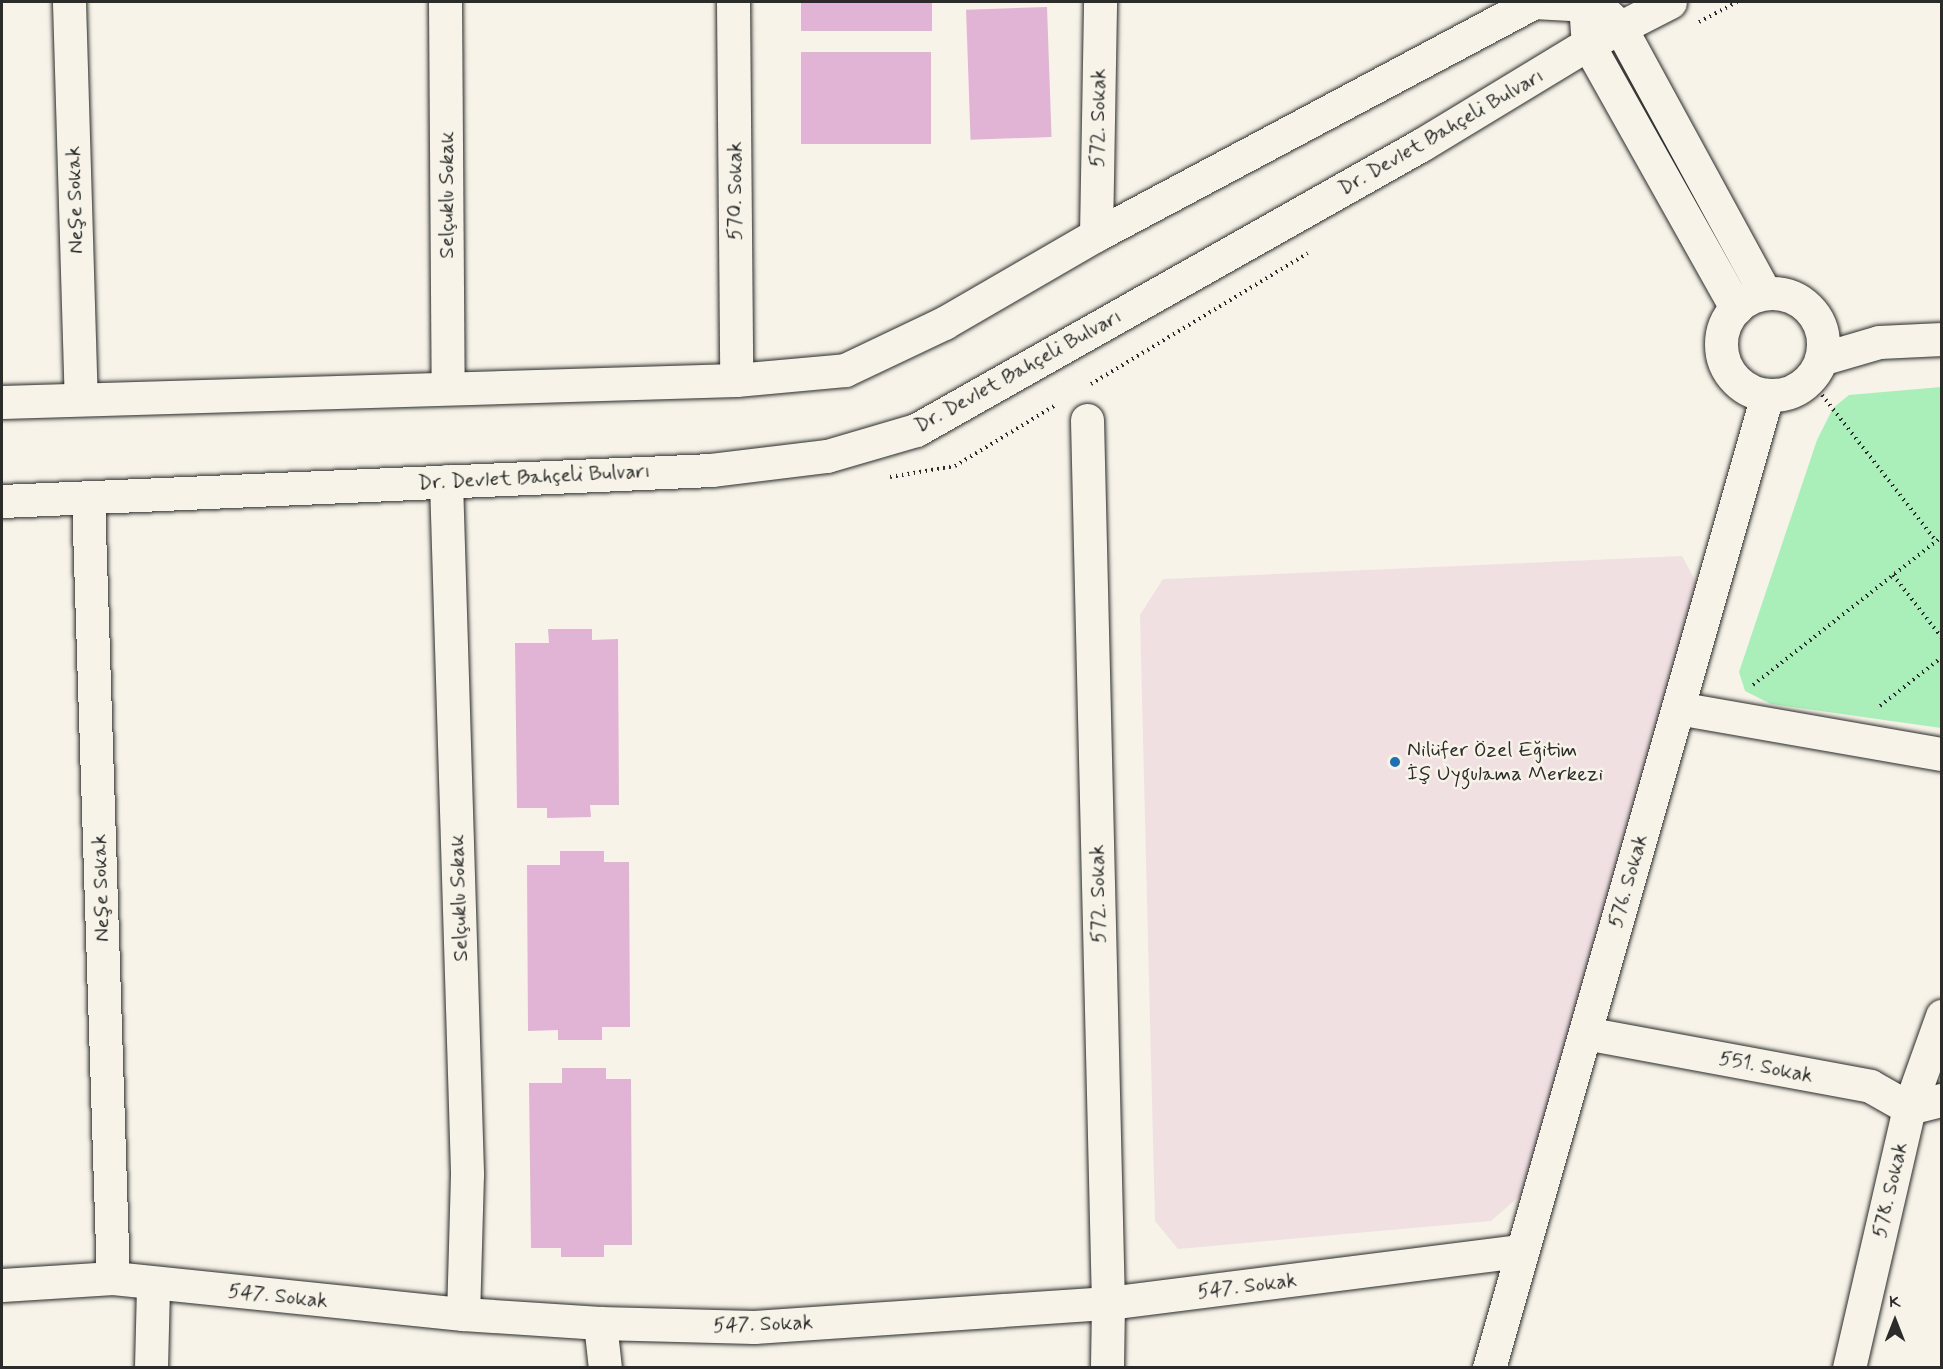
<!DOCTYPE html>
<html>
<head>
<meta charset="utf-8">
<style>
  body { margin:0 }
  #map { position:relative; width:1943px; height:1369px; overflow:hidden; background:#f7f3e8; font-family:Mynerve,sans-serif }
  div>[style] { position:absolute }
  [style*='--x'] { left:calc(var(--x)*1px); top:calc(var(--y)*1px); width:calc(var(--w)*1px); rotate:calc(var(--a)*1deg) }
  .built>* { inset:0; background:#f0e0e2 }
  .green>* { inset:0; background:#aaefba }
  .building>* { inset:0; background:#e1b3d5; transform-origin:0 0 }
  .path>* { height:4px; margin-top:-2px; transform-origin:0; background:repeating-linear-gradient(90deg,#2b2b2b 0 1.5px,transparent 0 6px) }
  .roads { filter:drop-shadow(0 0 2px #2b2b2b) drop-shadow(0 0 2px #2b2b2b) }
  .minor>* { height:33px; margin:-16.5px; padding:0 16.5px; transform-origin:16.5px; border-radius:16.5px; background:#f7f3e8 }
  .minor>.ring { margin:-16.5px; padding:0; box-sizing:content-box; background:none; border:33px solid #f7f3e8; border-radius:50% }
  .tertiary>* { height:33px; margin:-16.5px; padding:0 16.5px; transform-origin:16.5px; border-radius:16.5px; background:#f7f3e8 }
  .dots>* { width:16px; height:16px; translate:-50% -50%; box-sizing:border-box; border:3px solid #f7f3e8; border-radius:50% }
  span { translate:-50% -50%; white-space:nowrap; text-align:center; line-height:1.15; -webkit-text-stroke:5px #f7f3e8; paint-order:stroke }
  .street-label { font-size:21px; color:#2b2b2b }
  .poi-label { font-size:21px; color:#2b2b2b }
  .left { translate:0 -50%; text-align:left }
  .frame { position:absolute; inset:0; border:3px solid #2b2b2b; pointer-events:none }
  .north { position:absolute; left:1865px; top:1291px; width:60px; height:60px; -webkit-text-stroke:4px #f7f3e8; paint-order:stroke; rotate:0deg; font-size:16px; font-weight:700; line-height:24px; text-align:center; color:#2b2b2b }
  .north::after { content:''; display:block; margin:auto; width:21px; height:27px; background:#2b2b2b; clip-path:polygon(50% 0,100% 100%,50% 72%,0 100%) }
</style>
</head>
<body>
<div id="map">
  <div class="built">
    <i style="clip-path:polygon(1682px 556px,1697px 584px,1522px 1194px,1491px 1221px,1178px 1249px,1155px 1221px,1140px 615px,1163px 579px)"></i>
  </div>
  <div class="green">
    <i style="clip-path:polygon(1941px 387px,1941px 728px,1771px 704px,1745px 691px,1739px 672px,1817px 440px,1833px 408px,1849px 395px)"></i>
  </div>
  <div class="building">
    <i style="left:801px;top:2px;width:131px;height:29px"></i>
    <i style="left:1047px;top:7px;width:130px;height:81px;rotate:88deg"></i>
    <i style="left:801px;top:52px;width:130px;height:92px"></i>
    <i style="clip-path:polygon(548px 629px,592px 629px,592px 640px,618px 639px,619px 805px,590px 805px,591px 817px,547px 818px,547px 808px,517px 808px,515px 643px,549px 643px)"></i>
    <i style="clip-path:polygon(560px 851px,604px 851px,604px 862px,629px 862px,630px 1027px,602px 1027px,602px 1040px,558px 1040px,558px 1030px,528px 1031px,527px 865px,560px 865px)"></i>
    <i style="clip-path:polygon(562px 1068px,606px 1068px,606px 1079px,631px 1079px,632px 1245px,604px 1245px,604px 1257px,561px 1257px,561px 1248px,531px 1248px,529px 1083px,562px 1083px)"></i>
  </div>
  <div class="path">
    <i style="--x:1699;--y:22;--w:43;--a:-27.8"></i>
    <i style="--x:1091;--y:384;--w:253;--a:-31.1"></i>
    <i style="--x:1822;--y:395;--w:185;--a:52"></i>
    <i style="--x:890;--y:477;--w:66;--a:-9.6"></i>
    <i style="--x:955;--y:466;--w:116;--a:-31.2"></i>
    <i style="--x:1893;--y:575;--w:80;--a:52.1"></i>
    <i style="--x:1753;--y:685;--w:240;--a:-38.1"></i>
    <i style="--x:1880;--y:706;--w:79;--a:-38.3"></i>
  </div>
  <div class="roads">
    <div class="minor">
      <i style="--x:69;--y:2;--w:396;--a:88.3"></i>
      <i style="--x:445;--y:2;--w:386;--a:89.6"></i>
      <i style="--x:733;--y:2;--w:378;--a:89.5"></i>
      <i style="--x:1534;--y:2;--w:55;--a:3.1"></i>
      <i style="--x:1589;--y:5;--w:15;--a:23"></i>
      <i style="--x:1603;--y:11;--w:23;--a:43"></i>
      <i style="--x:1620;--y:27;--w:303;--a:61.4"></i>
      <i style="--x:1586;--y:18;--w:26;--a:86"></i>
      <i style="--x:1588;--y:44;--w:303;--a:60.7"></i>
      <i style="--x:1096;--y:235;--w:233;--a:-89"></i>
      <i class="ring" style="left:1721px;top:293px;width:69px;height:69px"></i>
      <i style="--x:1821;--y:359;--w:60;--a:-16.3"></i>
      <i style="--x:1879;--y:342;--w:63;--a:-2.7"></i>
      <i style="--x:1087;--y:420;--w:883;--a:88.64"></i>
      <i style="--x:1108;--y:1303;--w:65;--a:90.9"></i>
      <i style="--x:446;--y:481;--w:693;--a:88.26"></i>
      <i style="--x:467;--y:1174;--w:140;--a:91.6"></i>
      <i style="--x:88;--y:497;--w:781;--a:88.17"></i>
      <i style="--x:1678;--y:708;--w:268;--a:9.9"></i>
      <i style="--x:1585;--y:1033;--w:290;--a:10.5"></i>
      <i style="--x:1870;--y:1086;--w:45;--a:29.4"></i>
      <i style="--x:1909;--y:1108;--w:34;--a:-14"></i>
      <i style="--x:2;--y:1285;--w:111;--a:-3.6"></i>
      <i style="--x:113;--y:1278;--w:352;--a:5.9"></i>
      <i style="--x:463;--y:1314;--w:137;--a:3.8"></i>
      <i style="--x:600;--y:1323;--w:154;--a:1.5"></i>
      <i style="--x:754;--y:1327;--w:355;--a:-3.9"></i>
      <i style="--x:1108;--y:1303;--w:417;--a:-7.2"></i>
      <i style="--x:600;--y:1323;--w:45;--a:83.7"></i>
      <i style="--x:151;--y:1368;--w:84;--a:-88.6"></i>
      <i style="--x:1489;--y:1368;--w:1012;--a:-74.05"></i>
      <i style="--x:1849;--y:1368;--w:267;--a:-77"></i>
      <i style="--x:1909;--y:1108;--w:98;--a:-70.3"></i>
    </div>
    <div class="tertiary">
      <i style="--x:2;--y:402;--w:734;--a:-1.72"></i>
      <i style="--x:736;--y:380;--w:109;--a:-5.2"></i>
      <i style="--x:845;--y:370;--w:110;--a:-25.4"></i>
      <i style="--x:944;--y:323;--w:176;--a:-30.1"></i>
      <i style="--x:1096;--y:235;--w:497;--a:-28"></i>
      <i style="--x:2;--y:501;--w:710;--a:-2.5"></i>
      <i style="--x:711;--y:470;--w:117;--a:-6.9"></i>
      <i style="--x:827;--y:456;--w:93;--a:-16.3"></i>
      <i style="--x:916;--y:430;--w:580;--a:-29.44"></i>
      <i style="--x:1421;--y:145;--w:195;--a:-31.2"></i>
      <i style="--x:1588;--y:44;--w:92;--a:-27.1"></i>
    </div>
  </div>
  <div class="dots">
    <i style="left:1395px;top:762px;background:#1f6fb2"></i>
  </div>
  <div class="street-label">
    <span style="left:1098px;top:118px;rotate:-89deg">572. Sokak</span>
    <span style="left:1441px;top:132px;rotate:-30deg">Dr. Devlet Bahçeli Bulvarı</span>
    <span style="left:735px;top:191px;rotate:-90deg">570. Sokak</span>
    <span style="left:447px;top:195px;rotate:-90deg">Selçuklu Sokak</span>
    <span style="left:75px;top:200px;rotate:-92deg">Neşe Sokak</span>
    <span style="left:1018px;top:371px;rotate:-29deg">Dr. Devlet Bahçeli Bulvarı</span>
    <span style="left:534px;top:477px;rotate:-3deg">Dr. Devlet Bahçeli Bulvarı</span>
    <span style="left:1628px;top:881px;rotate:-74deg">576. Sokak</span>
    <span style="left:101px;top:888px;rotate:-92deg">Neşe Sokak</span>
    <span style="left:1098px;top:894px;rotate:-91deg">572. Sokak</span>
    <span style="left:459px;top:898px;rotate:-92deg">Selçuklu Sokak</span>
    <span style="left:1766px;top:1067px;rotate:11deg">551. Sokak</span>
    <span style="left:1890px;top:1190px;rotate:-77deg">578. Sokak</span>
    <span style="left:1247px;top:1286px;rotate:-7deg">547. Sokak</span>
    <span style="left:278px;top:1296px;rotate:6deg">547. Sokak</span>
    <span style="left:763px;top:1324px;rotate:-2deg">547. Sokak</span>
  </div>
  <div class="poi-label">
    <span class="left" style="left:1407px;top:762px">Nilüfer Özel Eğitim<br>İş Uygulama Merkezi</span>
  </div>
  <div class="frame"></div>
  <div class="north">K</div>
</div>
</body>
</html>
